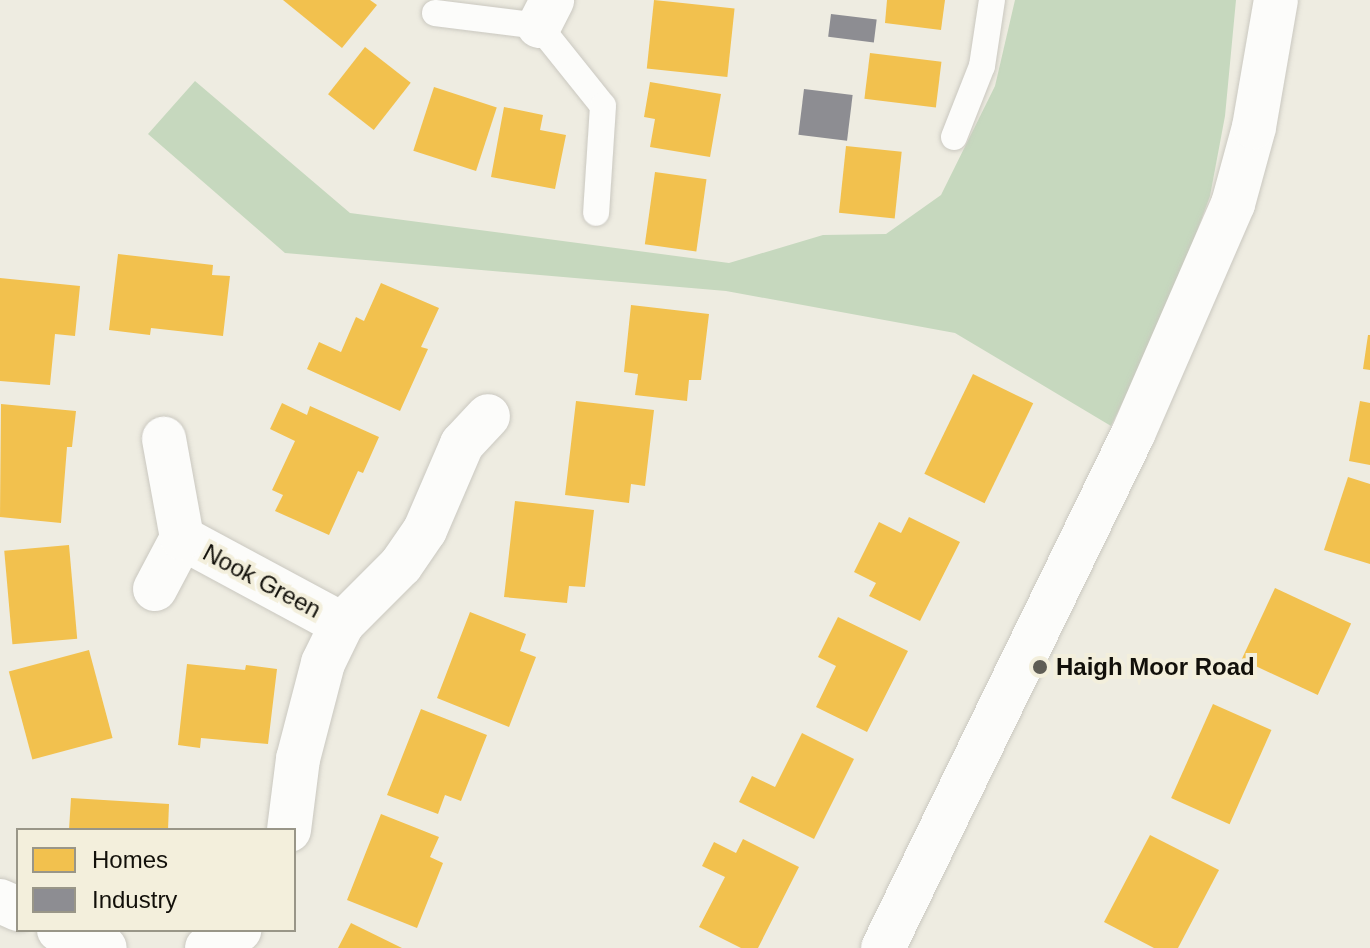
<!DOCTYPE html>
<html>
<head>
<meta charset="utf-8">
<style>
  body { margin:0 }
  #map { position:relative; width:1370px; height:948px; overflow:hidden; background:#eeece1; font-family:Helvetica,sans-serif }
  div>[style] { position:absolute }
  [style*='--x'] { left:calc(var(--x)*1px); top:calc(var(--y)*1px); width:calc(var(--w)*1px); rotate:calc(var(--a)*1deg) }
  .green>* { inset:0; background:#c6d8be }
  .homes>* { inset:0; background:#f2c14e; transform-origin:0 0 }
  .industry>* { inset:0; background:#8d8d92; transform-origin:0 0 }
  .roads { filter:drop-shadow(0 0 2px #cac8c0) drop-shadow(0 0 2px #cac8c0) }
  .service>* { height:26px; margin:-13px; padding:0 13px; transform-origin:13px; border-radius:13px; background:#fcfcfa }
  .minor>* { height:44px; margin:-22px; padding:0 22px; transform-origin:22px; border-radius:22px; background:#fcfcfa }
  .tertiary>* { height:44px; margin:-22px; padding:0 22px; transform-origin:22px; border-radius:22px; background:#fcfcfa }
  .dots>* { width:22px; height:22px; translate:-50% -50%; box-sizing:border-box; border:4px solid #f3efdc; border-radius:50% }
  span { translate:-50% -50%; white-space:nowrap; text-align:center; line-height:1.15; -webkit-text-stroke:8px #f3efdc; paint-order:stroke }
  .street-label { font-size:24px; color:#12100a }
  .poi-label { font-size:24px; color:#12100a; font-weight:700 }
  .left { translate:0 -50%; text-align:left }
  .legend { position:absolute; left:16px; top:828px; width:280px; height:104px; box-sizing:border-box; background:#f3efdc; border:2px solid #999688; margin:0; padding:10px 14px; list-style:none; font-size:24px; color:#12100a }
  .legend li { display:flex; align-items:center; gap:16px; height:40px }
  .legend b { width:40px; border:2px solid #999688 }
</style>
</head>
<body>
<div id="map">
  <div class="green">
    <i style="clip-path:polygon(1015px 0,1236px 0,1225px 116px,1210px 196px,1169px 307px,1111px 426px,955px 333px,726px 291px,285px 253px,148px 134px,195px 81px,350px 213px,729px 263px,823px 235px,886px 234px,941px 195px,995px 86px)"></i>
  </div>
  <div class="homes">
    <i style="clip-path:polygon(283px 0,370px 0,377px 5px,342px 48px)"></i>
    <i style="left:654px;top:0;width:81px;height:69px;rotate:6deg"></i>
    <i style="clip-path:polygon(887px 0,945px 0,941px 30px,885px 23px)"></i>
    <i style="left:365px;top:47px;width:58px;height:60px;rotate:38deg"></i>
    <i style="left:870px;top:53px;width:72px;height:46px;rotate:7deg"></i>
    <i style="clip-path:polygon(650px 82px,721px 94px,710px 157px,650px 147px,655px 119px,644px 117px)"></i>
    <i style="left:434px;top:87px;width:66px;height:67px;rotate:18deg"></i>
    <i style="clip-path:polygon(504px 107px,543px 115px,540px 130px,566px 135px,555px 189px,491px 177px)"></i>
    <i style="left:846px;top:146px;width:56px;height:67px;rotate:6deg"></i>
    <i style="left:655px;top:172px;width:52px;height:73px;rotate:8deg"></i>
    <i style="clip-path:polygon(118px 254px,213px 265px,212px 275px,230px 276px,223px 336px,151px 328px,150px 335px,109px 330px)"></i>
    <i style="clip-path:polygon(0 278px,80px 286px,75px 336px,55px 334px,50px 385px,0 381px)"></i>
    <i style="clip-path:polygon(381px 283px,439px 308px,421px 347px,428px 349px,400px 411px,307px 369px,319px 342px,341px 352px,356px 317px,364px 321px)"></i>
    <i style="clip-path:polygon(631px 305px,709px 314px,701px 380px,689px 380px,687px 401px,635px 395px,638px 374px,624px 372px)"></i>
    <i style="clip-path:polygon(1368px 335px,1370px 335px,1370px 370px,1363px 369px)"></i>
    <i style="left:973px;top:374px;width:67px;height:111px;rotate:26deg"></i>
    <i style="clip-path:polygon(576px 401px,654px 410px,645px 486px,631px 484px,629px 503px,565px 495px)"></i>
    <i style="clip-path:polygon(1360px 401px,1370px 403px,1370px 465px,1349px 461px)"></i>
    <i style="clip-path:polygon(282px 403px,307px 415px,310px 406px,379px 437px,363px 473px,358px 471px,329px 535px,275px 511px,283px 495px,272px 490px,295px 441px,270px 429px)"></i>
    <i style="clip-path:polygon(1px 404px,76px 411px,72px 447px,67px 447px,61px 523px,0 517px)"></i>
    <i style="clip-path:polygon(1348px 477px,1370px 484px,1370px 564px,1324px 550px)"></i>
    <i style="clip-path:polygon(515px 501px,594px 510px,585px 587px,569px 586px,567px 603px,504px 597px)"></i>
    <i style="clip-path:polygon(909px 517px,960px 542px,920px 621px,869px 596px,876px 583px,854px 572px,879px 522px,901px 533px)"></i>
    <i style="left:69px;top:545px;width:94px;height:65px;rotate:85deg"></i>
    <i style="left:1275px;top:588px;width:84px;height:79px;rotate:25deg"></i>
    <i style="clip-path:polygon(470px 612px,526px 634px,520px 651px,536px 657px,509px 727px,437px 698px)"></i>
    <i style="clip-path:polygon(838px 617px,908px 651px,867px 732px,816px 707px,836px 666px,818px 657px)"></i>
    <i style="left:89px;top:650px;width:91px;height:83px;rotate:75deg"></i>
    <i style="clip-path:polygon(187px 664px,245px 670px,246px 665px,277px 669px,268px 744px,201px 738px,200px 748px,178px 745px)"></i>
    <i style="left:1213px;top:704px;width:64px;height:103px;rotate:24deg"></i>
    <i style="clip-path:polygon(421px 709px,487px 735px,461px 801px,445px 795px,438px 814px,387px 795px)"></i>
    <i style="clip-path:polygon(802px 733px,854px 759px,814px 839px,739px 802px,752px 776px,775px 787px)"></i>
    <i style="clip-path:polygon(71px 798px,169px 804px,168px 830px,69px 830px)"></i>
    <i style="clip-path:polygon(381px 814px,439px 837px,430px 857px,443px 863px,417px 928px,347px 900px)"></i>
    <i style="clip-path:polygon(1150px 835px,1219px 870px,1178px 948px,1154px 948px,1104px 922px)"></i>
    <i style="clip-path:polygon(743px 839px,799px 867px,758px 948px,741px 948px,699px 927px,725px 877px,702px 866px,714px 842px,736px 853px)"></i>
    <i style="clip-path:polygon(351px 923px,402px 948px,338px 948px)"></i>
  </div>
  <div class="industry">
    <i style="left:831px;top:14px;width:46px;height:23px;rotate:7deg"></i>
    <i style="left:804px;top:89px;width:49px;height:46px;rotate:7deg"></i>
  </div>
  <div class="roads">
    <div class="service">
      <i style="--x:435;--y:13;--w:105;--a:7.1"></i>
      <i style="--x:539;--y:26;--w:102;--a:51.3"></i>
      <i style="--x:603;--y:106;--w:107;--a:93.7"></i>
      <i style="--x:954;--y:137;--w:76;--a:-68.5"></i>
      <i style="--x:982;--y:66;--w:67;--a:-81.4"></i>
    </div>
    <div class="minor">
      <i style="--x:539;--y:26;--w:29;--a:-63"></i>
      <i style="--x:182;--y:538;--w:182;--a:28.3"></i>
      <i style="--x:155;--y:589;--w:58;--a:-62.1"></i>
      <i style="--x:182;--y:538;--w:101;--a:-100.3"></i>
      <i style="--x:289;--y:830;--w:72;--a:-82.8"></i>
      <i style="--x:298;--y:759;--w:99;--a:-75.4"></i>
      <i style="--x:323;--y:663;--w:43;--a:-64"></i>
      <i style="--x:342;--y:624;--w:83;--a:-45"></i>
      <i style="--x:401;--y:565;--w:42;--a:-55.6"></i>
      <i style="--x:425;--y:530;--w:94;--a:-66.7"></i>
      <i style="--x:462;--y:444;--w:38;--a:-47"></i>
      <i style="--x:0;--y:901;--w:20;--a:24"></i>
      <i style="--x:59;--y:930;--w:49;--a:21.4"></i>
      <i style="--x:207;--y:948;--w:37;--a:-29"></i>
    </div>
    <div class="tertiary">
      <i style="--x:883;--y:948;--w:572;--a:-64.06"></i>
      <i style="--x:1133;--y:434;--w:251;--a:-66.5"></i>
      <i style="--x:1233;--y:204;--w:80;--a:-74.7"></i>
      <i style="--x:1254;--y:127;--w:129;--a:-80.2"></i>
    </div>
  </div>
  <div class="dots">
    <i style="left:1040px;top:667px;background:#5f5d55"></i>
  </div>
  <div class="street-label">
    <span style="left:262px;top:581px;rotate:28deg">Nook Green</span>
  </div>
  <div class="poi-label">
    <span class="left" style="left:1056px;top:667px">Haigh Moor Road</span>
  </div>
  <ul class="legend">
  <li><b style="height:22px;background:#f2c14e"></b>Homes</li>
  <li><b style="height:22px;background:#8d8d92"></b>Industry</li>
  </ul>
</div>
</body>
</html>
